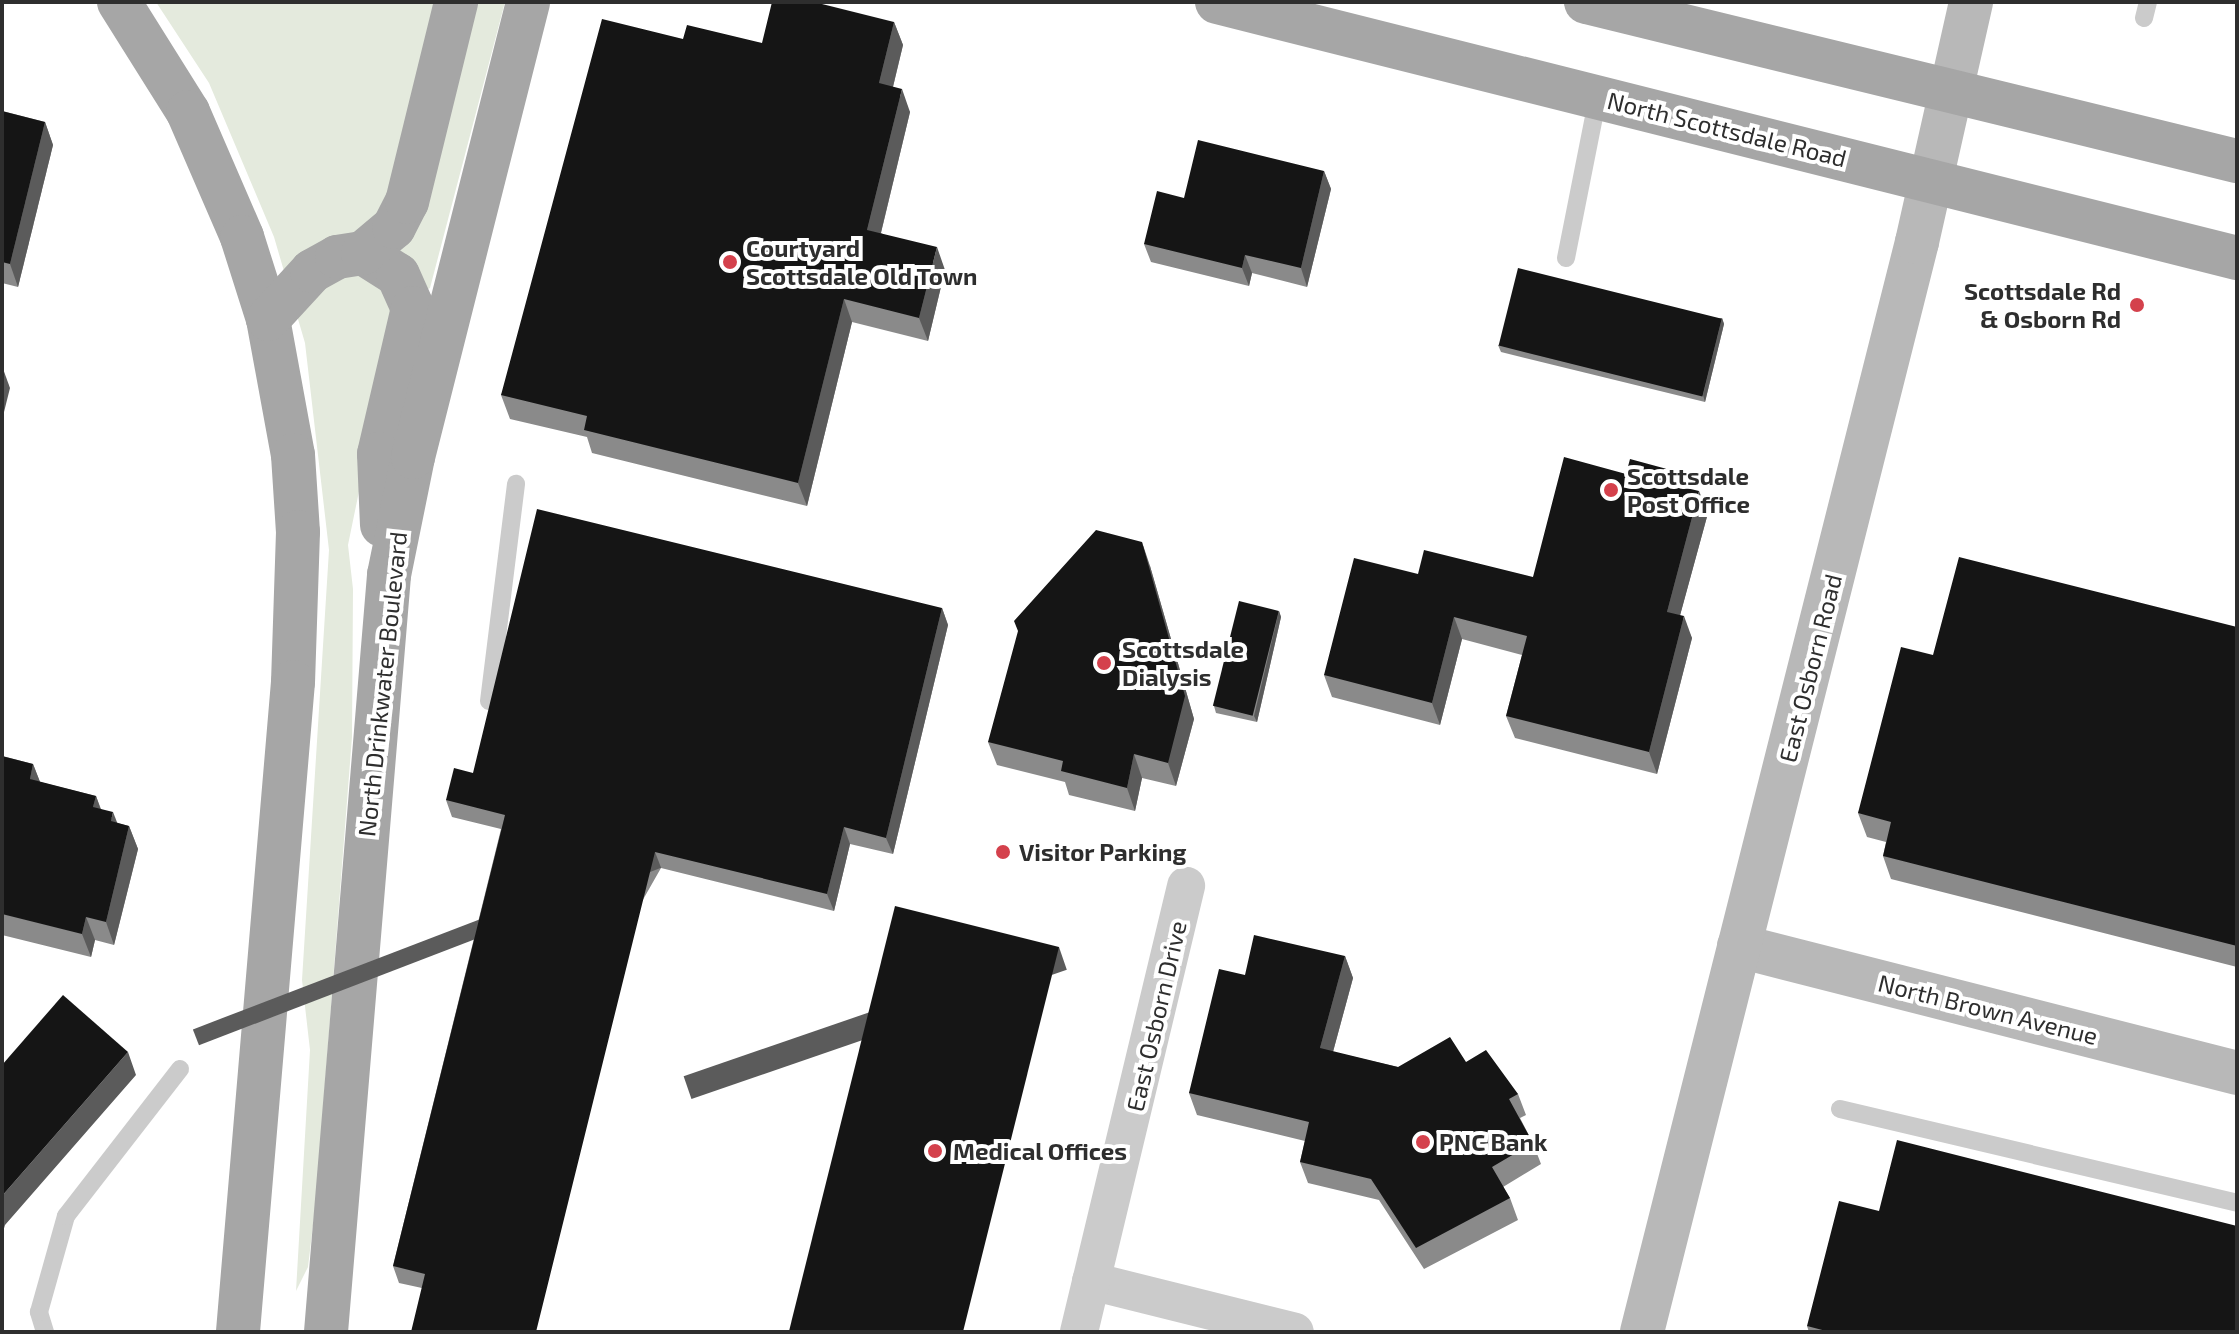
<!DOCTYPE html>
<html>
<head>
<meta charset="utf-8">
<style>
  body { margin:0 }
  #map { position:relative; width:2239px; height:1334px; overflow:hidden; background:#fff; font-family:"Exo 2",sans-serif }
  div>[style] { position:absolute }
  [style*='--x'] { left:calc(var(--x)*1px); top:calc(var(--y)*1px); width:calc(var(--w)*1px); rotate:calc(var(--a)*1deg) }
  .green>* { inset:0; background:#e4eadd }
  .lane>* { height:18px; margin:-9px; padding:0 9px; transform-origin:9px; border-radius:9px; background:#cbcbcb }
  .street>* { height:38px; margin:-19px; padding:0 19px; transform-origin:19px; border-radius:19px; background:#cbcbcb }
  .secondary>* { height:44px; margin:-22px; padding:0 22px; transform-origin:22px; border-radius:22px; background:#b8b8b8 }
  .primary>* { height:44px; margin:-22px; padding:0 22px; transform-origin:22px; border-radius:22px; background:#a6a6a6 }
  .wall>* { inset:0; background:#8a8a8a }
  .shaded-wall>* { inset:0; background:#5b5b5b; transform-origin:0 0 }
  .building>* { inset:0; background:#151515; transform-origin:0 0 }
  .dots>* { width:22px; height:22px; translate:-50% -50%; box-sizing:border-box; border:4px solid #fff; border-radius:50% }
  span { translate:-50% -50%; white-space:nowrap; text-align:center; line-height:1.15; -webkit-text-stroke:8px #fff; paint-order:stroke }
  .street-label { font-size:24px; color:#2e2e2e }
  .poi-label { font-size:24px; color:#2e2e2e; font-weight:700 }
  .left { translate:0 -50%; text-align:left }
  .right { translate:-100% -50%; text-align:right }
  .frame { position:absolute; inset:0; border:4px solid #2e2e2e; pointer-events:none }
</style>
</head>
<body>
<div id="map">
  <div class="green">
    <i style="clip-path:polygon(156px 2px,505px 2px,430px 288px,397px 306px,348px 545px,353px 589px,352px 737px,316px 1200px,308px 1267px,296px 1291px,310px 1050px,302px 980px,329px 550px,305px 343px,274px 237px,209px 83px)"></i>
  </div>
  <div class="lane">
    <i style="--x:2144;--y:18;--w:16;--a:-76"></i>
    <i style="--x:1566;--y:258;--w:165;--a:-78.8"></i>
    <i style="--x:489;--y:701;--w:219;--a:-82.9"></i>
    <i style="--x:1840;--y:1109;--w:408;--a:13.3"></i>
    <i style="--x:45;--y:1332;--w:21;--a:-107"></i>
    <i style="--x:39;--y:1312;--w:100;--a:-74.3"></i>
    <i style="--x:66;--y:1216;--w:186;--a:-52.2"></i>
  </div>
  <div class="street">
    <i style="--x:1091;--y:1281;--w:210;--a:14"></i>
    <i style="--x:1079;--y:1332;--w:459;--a:-76.5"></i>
  </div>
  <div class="secondary">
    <i style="--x:1739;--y:946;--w:514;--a:14.31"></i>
    <i style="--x:1642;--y:1332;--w:1124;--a:-75.84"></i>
    <i style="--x:1917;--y:242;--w:246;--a:-77.3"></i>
  </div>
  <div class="primary">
    <i style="--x:119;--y:2;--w:130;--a:57.9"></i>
    <i style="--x:188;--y:112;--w:136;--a:66.6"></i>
    <i style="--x:242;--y:237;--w:86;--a:72.4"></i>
    <i style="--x:268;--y:319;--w:138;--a:79.6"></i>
    <i style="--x:293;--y:455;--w:77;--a:86.3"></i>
    <i style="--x:298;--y:532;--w:150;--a:91.9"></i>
    <i style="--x:293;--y:682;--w:652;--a:94.84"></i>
    <i style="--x:1217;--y:2;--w:1052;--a:14.09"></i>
    <i style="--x:1586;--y:2;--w:670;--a:13.73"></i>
    <i style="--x:363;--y:253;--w:41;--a:32.2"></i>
    <i style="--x:398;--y:275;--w:36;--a:66"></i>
    <i style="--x:413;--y:308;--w:150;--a:103.1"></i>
    <i style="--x:379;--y:454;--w:71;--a:87.6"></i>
    <i style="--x:268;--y:319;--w:65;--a:-47.5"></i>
    <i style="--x:312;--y:271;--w:29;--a:-29"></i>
    <i style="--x:337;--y:257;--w:26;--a:-9"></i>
    <i style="--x:363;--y:253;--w:40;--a:-40"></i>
    <i style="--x:394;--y:227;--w:28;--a:-63"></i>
    <i style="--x:407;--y:202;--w:206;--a:-76.2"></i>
    <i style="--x:326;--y:1332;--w:760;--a:-85.24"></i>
    <i style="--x:389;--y:575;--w:120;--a:-78.5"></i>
    <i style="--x:413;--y:457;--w:469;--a:-75.8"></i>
  </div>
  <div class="wall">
    <i style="clip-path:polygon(894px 22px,903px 45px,893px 87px,910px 112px,881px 233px,945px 270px,928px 341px,852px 322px,807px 506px,592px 453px,587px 437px,510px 419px,501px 395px,683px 39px,762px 43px)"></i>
    <i style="clip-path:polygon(2px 111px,45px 122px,53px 145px,18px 287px,2px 283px)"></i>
    <i style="clip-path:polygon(1324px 171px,1331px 189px,1307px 287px,1252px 273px,1249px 286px,1151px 262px,1144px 244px,1184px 198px)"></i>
    <i style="clip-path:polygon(1722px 318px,1724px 324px,1705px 402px,1501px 352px,1498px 345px)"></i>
    <i style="clip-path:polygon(1678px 472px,1683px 487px,1708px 513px,1680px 615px,1692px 638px,1657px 774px,1515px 738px,1506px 716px,1522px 655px,1462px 639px,1440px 725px,1332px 697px,1324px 675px,1418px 574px,1533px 577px,1626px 474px)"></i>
    <i style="clip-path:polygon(1150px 566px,1194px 719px,1176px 786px,1142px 778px,1135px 811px,1069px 795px,1065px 782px,997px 765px,988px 742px)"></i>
    <i style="clip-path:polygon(942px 608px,948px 625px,893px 854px,850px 844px,834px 911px,661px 868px,422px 1288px,399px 1283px,393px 1266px,501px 829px,452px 817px,446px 800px,473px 773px)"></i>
    <i style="clip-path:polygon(1279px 611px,1281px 617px,1257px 722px,1216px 713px,1214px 706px)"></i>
    <i style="clip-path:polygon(2237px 627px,2237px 967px,1891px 879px,1883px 856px,1886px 842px,1867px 837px,1858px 813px,1933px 655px)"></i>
    <i style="clip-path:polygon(2px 756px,33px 764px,40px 782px,96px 796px,101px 809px,117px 823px,129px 826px,138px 849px,114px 945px,95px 940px,91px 957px,2px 935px)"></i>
    <i style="clip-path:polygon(1345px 956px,1353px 978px,1333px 1052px,1398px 1067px,1466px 1062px,1518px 1094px,1526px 1115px,1520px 1118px,1533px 1143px,1541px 1164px,1503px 1187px,1510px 1198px,1518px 1220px,1424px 1269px,1379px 1200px,1308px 1183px,1300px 1162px,1305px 1141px,1197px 1115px,1189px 1093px,1245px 975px)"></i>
    <i style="clip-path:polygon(1807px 1326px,2237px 1332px,1809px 1332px)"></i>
  </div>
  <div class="shaded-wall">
    <i style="clip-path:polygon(894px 22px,903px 45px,888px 107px,879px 83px)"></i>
    <i style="clip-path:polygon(902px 89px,910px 112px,876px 253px,867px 230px)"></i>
    <i style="clip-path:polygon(45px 122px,53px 145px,18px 287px,10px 264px)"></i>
    <i style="clip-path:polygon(1324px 171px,1331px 189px,1307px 287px,1301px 268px)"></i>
    <i style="clip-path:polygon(937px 247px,945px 270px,928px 341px,919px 318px)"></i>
    <i style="clip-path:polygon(1245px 255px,1252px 273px,1249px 286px,1242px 268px)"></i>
    <i style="clip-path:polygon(844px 299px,852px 322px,807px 506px,798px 483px)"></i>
    <i style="clip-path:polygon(1722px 318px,1724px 324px,1705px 402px,1703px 395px)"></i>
    <i style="clip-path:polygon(2px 366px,10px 388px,2px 420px)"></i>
    <i style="clip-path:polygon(1678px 472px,1686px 494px,1674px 485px)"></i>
    <i style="clip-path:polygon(1699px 491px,1708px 513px,1675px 634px,1667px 612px)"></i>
    <i style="clip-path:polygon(1142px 542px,1150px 566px,1194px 719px,1176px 786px,1168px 763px)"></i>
    <i style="clip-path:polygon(942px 608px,948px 625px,893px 854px,886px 838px)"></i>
    <i style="clip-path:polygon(1279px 611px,1281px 617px,1257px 722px,1254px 716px)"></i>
    <i style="clip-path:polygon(1684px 616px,1692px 638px,1657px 774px,1649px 752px)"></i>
    <i style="clip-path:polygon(1454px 617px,1462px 639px,1440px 725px,1432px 703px)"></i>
    <i style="clip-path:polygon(1134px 754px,1142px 778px,1135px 811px,1127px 788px)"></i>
    <i style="clip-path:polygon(33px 764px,42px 787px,30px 779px)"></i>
    <i style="clip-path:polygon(96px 796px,104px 819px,93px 807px)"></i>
    <i style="clip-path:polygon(113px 812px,122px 835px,111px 821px)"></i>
    <i style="clip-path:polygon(129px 826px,138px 849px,114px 945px,106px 922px)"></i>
    <i style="clip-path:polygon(844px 827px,850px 844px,834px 911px,827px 894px)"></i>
    <i style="left:655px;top:852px;width:17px;height:495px;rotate:69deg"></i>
    <i style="clip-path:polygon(86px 917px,95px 940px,91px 957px,82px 934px)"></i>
    <i style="left:1059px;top:947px;width:24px;height:397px;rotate:71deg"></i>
    <i style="clip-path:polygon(1345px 956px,1353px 978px,1328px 1070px,1320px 1048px)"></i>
    <i style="clip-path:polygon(128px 1052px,136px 1075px,5px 1225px,2px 1235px,2px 1196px)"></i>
  </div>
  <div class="building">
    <i style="clip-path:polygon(772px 2px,814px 2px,894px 22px,879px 83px,902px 89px,867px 230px,937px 247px,919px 318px,844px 299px,798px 483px,584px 430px,587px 416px,501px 395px,602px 19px,683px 39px,687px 25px,762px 43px)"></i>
    <i style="clip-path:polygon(2px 111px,45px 122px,10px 264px,2px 262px)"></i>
    <i style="clip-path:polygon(1198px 140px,1324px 171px,1301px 268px,1245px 255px,1242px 268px,1144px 244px,1157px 191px,1184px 198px)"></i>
    <i style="left:1518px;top:268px;width:210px;height:80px;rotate:14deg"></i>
    <i style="clip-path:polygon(1564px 457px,1626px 474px,1630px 459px,1678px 472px,1674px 485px,1699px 491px,1667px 612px,1684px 616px,1649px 752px,1506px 716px,1527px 636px,1454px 617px,1432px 703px,1324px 675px,1354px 558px,1418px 574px,1424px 550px,1533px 577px)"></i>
    <i style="clip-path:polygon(537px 509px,942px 608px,886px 838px,844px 827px,827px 894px,655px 852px,536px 1332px,411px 1332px,425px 1274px,393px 1266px,505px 815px,446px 800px,454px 768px,473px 773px)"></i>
    <i style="clip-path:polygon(1096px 530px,1142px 542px,1185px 696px,1168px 763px,1134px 754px,1127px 788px,1061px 771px,1063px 761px,988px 742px,1018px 631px,1014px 621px)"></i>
    <i style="clip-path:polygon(1959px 557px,2237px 627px,2237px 946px,1883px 856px,1891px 822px,1858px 813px,1901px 647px,1933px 655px)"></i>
    <i style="left:1239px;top:601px;width:41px;height:108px;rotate:14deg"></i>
    <i style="clip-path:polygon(2px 756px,33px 764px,30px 779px,96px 796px,93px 807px,113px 812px,111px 821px,129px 826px,106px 922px,86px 917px,82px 934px,2px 914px)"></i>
    <i style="left:895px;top:906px;width:169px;height:439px;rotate:14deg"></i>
    <i style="clip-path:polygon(1254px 935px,1345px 956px,1320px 1048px,1398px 1067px,1450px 1037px,1466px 1062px,1486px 1050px,1518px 1094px,1509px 1099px,1533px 1143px,1492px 1167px,1510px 1198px,1416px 1248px,1371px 1179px,1300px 1162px,1309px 1122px,1189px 1093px,1219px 969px,1245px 975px)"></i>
    <i style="clip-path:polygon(63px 995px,128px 1052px,2px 1196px,2px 1065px)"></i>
    <i style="clip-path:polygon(1897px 1140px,2237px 1226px,2237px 1332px,1830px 1332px,1807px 1326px,1839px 1201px,1879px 1211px)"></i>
  </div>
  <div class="dots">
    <i style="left:730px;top:262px;background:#d4414c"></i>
    <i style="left:2137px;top:305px;background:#d4414c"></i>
    <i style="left:1611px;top:490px;background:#d4414c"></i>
    <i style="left:1104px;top:663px;background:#d4414c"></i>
    <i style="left:1003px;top:852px;background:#d4414c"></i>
    <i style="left:1423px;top:1142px;background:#d4414c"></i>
    <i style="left:935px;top:1151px;background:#d4414c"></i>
  </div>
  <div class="street-label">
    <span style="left:1727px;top:129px;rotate:14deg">North Scottsdale Road</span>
    <span style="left:1810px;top:668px;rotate:-76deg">East Osborn Road</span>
    <span style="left:382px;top:684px;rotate:-84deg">North Drinkwater Boulevard</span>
    <span style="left:1988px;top:1009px;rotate:14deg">North Brown Avenue</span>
    <span style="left:1156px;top:1016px;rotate:-77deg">East Osborn Drive</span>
  </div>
  <div class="poi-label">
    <span class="left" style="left:746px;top:262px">Courtyard<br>Scottsdale Old Town</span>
    <span class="right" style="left:2121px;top:305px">Scottsdale Rd<br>&amp; Osborn Rd</span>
    <span class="left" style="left:1627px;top:490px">Scottsdale<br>Post Office</span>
    <span class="left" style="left:1122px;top:663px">Scottsdale<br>Dialysis</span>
    <span class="left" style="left:1019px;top:852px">Visitor Parking</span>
    <span class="left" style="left:1439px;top:1142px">PNC Bank</span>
    <span class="left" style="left:953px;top:1151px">Medical Offices</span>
  </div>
  <div class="frame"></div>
</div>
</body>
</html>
